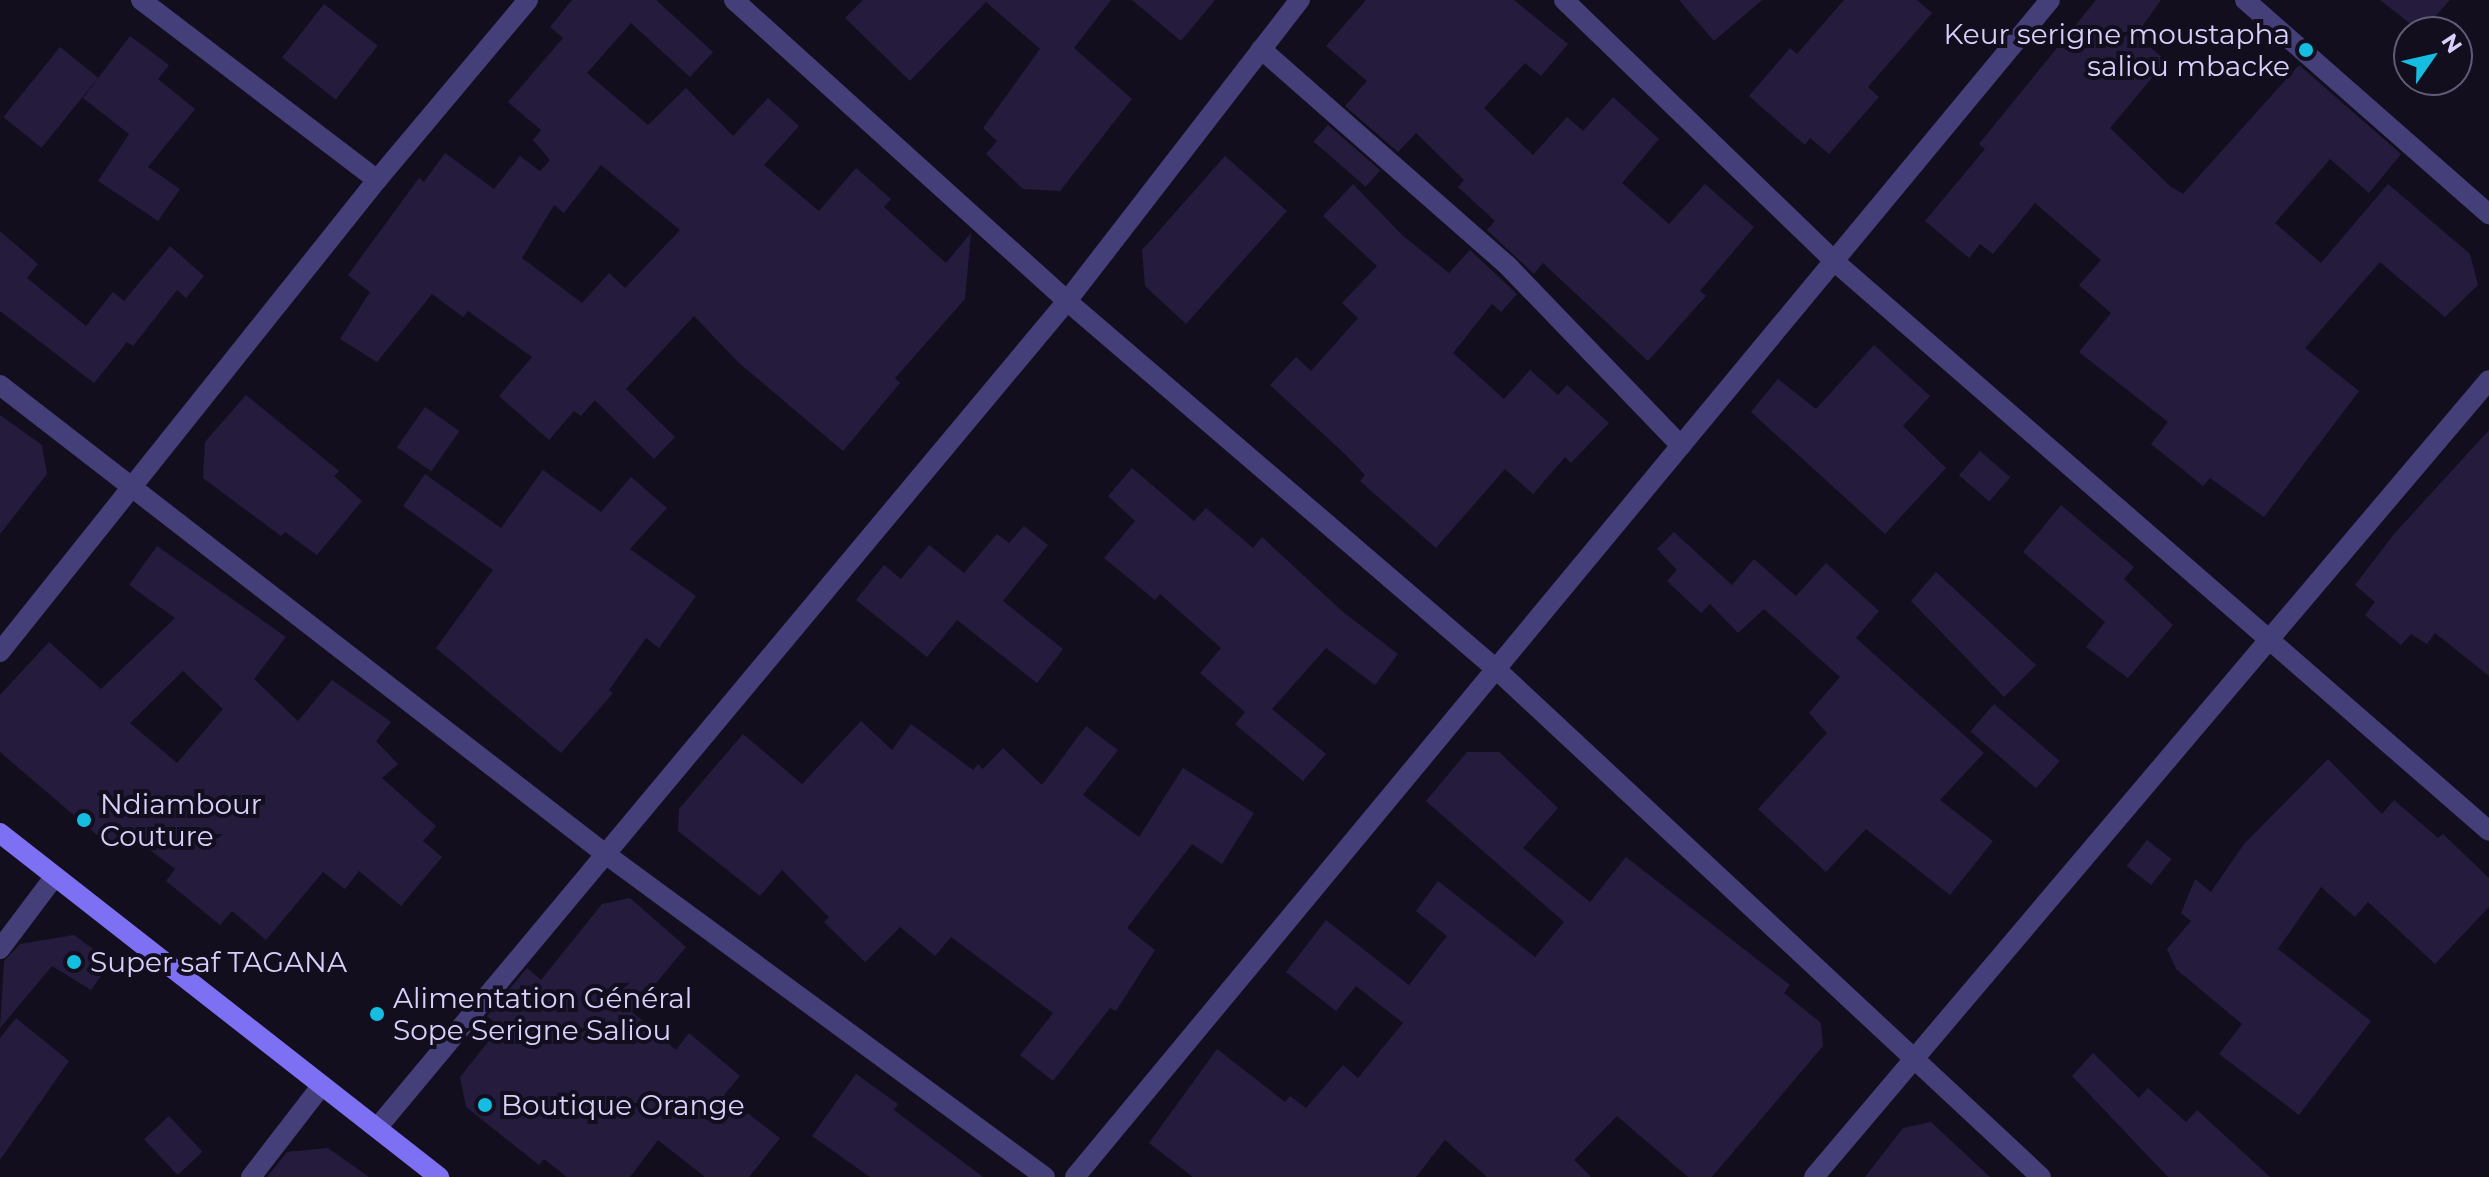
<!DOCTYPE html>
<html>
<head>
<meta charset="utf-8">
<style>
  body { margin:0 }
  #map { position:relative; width:2489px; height:1177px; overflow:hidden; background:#120e1e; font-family:Montserrat,sans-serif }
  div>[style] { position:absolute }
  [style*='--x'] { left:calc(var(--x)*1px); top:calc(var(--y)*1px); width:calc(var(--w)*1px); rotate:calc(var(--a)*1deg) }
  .building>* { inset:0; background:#251c3d; transform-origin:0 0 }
  .minor>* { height:20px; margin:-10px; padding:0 10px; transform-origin:10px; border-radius:10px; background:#443e79 }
  .tertiary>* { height:20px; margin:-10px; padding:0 10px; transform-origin:10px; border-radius:10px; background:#443e79 }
  .secondary>* { height:20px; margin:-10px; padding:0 10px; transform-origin:10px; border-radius:10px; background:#7d70f2 }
  .dots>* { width:22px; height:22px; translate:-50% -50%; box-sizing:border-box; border:4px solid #120e1e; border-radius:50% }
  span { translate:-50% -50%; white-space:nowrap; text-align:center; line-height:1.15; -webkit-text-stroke:8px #120e1e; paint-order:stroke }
  .poi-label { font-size:28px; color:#d8d0fb }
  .right { translate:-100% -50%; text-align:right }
  .left { translate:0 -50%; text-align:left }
  .north { position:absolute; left:2393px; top:16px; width:80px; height:80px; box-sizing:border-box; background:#120e1e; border:2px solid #615c76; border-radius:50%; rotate:56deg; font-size:22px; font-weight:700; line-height:32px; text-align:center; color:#d8d0fb }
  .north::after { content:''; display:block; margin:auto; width:28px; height:36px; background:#15bde1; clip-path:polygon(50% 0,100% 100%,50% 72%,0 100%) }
</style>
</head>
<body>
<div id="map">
  <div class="building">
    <i style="clip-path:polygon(evenodd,572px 0,656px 0,713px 52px,690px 77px,631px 23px,587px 73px,648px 125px,686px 88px,733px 136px,768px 98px,799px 126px,764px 165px,819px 211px,856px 168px,891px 199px,884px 207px,946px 263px,971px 233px,965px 299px,895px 378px,900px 383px,843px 451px,738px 362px,694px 316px,626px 389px,675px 437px,654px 459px,595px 400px,581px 416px,574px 411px,549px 440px,499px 396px,532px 357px,468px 311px,463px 317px,432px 294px,377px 362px,340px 339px,370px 292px,348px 275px,419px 178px,424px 182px,445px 153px,494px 189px,520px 156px,540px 171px,550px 160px,533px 140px,541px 130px,508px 102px,563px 38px,550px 27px,572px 0,601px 165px,680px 230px,625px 288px,609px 273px,582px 303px,522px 258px,554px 205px,564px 213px,601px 165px)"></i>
    <i style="clip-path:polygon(863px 0,1111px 0,1074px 48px,1132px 99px,1060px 191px,1023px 189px,986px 154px,997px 141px,983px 128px,1040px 49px,986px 2px,910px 81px,845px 18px)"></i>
    <i style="clip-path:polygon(1132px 0,1215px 0,1181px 41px)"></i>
    <i style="clip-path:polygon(1366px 0,1514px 0,1568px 44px,1541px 76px,1525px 63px,1484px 108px,1533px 155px,1567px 117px,1583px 131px,1613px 97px,1659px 139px,1622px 183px,1669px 224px,1705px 184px,1754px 227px,1700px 291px,1706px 296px,1648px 361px,1543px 263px,1534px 274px,1487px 230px,1495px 221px,1458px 187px,1464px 180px,1416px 133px,1398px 152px,1345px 106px,1367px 81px,1326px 46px)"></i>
    <i style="clip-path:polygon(1679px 0,1762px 0,1714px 41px)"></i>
    <i style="clip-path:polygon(1844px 0,1917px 0,1932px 13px,1868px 87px,1879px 97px,1829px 154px,1810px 138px,1805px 145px,1749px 96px,1790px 48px,1797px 54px)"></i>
    <i style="clip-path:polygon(2096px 0,2161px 0,2136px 35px,2166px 61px,2110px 128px,2171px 187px,2183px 194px,2299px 65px,2401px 154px,2369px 193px,2330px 159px,2275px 223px,2321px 263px,2388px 184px,2470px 254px,2478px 285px,2445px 317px,2380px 262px,2305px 348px,2359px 391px,2264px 517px,2210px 478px,2203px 486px,2151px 444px,2168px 422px,2079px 352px,2111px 313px,2079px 285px,2101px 260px,2035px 203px,1993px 254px,1980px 244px,1969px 258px,1925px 221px,1985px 149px,1979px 144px)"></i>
    <i style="clip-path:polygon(2380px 0,2450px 0,2421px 32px)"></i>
    <i style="left:324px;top:4px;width:68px;height:68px;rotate:38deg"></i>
    <i style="clip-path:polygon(130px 36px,169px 65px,158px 79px,195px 109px,148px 167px,180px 189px,158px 221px,98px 181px,129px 134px,83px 98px)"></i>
    <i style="left:60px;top:47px;width:49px;height:90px;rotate:39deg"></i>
    <i style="left:1328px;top:125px;width:69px;height:22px;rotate:41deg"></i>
    <i style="clip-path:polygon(1225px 156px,1287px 211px,1186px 324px,1145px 286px,1142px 250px)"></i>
    <i style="clip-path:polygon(1353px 184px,1402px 235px,1449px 273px,1470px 250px,1517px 294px,1501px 312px,1492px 304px,1453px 353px,1504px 399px,1530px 370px,1558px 395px,1567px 385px,1609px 423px,1571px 463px,1565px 457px,1533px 494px,1505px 469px,1436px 548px,1360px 481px,1365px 475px,1346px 455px,1270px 385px,1296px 357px,1311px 371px,1358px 318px,1342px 303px,1377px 266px,1323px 216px)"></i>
    <i style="clip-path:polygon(0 231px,38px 264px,27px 278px,86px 326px,113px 292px,124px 301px,170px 246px,204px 276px,186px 298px,177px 290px,133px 346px,127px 342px,94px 383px,0 311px)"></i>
    <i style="clip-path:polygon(1874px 345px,1930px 396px,1903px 426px,1946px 468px,1885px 534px,1751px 412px,1778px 379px,1816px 409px)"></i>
    <i style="clip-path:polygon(246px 395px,339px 471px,334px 476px,362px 501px,317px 555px,285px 532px,281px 536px,203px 478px,205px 442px)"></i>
    <i style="left:425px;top:407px;width:42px;height:49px;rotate:35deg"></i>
    <i style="clip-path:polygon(0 415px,42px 445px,47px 474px,0 534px)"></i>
    <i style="clip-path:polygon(2489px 430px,2489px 676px,2435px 633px,2427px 644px,2411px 634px,2401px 645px,2365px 615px,2375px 602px,2355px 585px,2394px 534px)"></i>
    <i style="left:1980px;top:451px;width:40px;height:32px;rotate:41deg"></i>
    <i style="clip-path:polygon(1132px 468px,1194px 521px,1206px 508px,1253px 548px,1262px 537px,1343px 612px,1398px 654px,1375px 685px,1326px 648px,1272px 709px,1326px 754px,1303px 781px,1235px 724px,1245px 712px,1200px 673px,1221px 648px,1160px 594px,1155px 600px,1104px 558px,1135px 521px,1108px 496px)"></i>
    <i style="clip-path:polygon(543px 470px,601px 512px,631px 477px,667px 508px,630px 549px,696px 596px,659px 648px,646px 638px,609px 690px,613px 693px,561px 753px,436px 648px,493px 570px,403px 506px,425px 474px,501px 528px)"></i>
    <i style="clip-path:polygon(2061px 505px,2134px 567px,2124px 579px,2173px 625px,2128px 678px,2086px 647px,2105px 622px,2023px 552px)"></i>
    <i style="clip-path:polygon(1024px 526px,1048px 545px,1003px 601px,1063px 649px,1037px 683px,957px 620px,927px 657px,856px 600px,884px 565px,901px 579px,929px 545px,964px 573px,997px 534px,1009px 543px)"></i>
    <i style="clip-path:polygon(1674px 532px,1732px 585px,1754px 559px,1796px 596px,1826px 563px,1879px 611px,1856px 638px,1984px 753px,1940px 800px,1993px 841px,1950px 895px,1866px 829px,1826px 872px,1758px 809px,1827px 733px,1809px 713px,1840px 677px,1764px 609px,1738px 633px,1710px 604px,1701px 613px,1667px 581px,1677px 570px,1657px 549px)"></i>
    <i style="clip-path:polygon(evenodd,157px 546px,286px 637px,254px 679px,298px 721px,332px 680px,391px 722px,376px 741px,398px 764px,382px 778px,436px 826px,423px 841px,442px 857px,401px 906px,359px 871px,345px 889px,323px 872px,266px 940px,232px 911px,220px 925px,166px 881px,175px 869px,125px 831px,111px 847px,0 752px,0 695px,49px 642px,101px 689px,175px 618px,129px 585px,157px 546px,183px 671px,223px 709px,177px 763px,130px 723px,183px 671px)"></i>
    <i style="clip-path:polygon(1936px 572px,2036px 665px,2004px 697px,1911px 601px)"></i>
    <i style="left:1994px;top:704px;width:87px;height:36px;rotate:41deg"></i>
    <i style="clip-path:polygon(861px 721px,892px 750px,911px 724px,973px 770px,978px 764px,983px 769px,1003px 748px,1042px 785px,1086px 726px,1118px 750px,1083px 795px,1139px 837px,1183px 768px,1254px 813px,1222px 864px,1192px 844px,1127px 928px,1155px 950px,1116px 1011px,1110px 1008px,1053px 1081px,1020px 1055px,1053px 1013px,951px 937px,935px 956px,900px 927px,865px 962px,824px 922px,829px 917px,782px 870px,760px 896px,678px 831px,679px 809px,743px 734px,802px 784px)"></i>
    <i style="clip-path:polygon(1467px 752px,1499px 752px,1558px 808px,1523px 848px,1590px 902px,1626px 857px,1790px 985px,1784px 993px,1821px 1023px,1823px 1046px,1712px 1177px,1688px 1177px,1617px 1116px,1574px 1160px,1591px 1177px,1487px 1177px,1445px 1140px,1416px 1177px,1193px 1177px,1149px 1143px,1217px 1049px,1285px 1102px,1290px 1096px,1306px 1108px,1343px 1065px,1358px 1078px,1403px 1023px,1356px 986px,1336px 1011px,1286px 972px,1326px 920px,1409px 985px,1447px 936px,1416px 911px,1438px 881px,1535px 957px,1564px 922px,1426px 801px)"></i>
    <i style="clip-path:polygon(2328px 759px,2382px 814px,2394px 800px,2438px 838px,2443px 834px,2489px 878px,2489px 907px,2435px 964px,2368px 902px,2355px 917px,2321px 887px,2278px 949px,2371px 1021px,2299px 1115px,2219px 1054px,2242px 1024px,2176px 969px,2167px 949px,2191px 921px,2181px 913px,2195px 879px,2211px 892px,2244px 844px)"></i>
    <i style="left:2147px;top:840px;width:31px;height:33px;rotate:38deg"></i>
    <i style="clip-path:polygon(630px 898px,686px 947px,632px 1012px,676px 1050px,689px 1033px,740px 1076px,724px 1095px,780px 1138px,749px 1177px,705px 1177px,658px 1140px,630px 1177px,567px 1177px,544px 1159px,539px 1165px,466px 1107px,460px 1077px,500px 1027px,487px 1016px,527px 968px,541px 980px,602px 904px)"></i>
    <i style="clip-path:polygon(74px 935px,111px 962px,91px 990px,52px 966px,0 1028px,4px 961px,20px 944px)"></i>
    <i style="clip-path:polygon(16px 1018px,69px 1061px,0 1160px,0 1038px)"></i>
    <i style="clip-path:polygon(2093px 1053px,2139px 1098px,2148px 1088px,2186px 1122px,2197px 1110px,2270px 1177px,2168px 1177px,2072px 1076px)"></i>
    <i style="clip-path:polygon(856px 1074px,898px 1104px,894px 1110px,983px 1177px,870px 1177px,812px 1136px)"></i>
    <i style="left:169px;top:1116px;width:49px;height:34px;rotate:47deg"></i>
    <i style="clip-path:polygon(1931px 1122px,1990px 1177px,1865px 1177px,1903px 1128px)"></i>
    <i style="clip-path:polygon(328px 1148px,369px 1177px,267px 1177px,287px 1152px)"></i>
  </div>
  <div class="minor">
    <i style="--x:141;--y:0;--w:297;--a:37.3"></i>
    <i style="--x:734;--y:0;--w:449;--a:42.1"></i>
    <i style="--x:1067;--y:301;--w:565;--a:40.62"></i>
    <i style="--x:1496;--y:669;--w:745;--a:42.99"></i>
    <i style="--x:1564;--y:0;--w:376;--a:44"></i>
    <i style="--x:1834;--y:261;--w:868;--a:41.03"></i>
    <i style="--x:1261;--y:49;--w:327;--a:41.3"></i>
    <i style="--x:1507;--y:265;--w:251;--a:46.1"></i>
    <i style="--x:0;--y:385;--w:764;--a:37.77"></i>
    <i style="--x:604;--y:853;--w:547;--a:36.3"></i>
    <i style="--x:0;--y:652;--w:604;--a:-51.38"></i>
    <i style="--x:377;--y:180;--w:235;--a:-50"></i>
    <i style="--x:0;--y:949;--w:91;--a:-53"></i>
    <i style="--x:377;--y:1128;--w:1077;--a:-50.16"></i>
    <i style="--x:1067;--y:301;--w:381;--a:-52.3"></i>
    <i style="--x:251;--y:1177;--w:116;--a:-52.3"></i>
    <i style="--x:1075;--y:1177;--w:1528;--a:-50.36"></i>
    <i style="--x:1814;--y:1177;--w:1044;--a:-49.74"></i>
  </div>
  <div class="tertiary">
    <i style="--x:2245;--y:0;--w:325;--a:41.3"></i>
  </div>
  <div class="secondary">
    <i style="--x:0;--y:833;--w:558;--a:38.08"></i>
  </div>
  <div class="dots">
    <i style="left:2306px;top:50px;background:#15bde1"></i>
    <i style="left:84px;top:820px;background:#15bde1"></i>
    <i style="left:74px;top:962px;background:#15bde1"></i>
    <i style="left:377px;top:1014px;background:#15bde1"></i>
    <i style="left:485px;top:1105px;background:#15bde1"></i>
  </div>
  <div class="poi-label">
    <span class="right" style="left:2290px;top:50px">Keur serigne moustapha<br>saliou mbacke</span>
    <span class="left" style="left:100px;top:820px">Ndiambour<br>Couture</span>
    <span class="left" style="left:90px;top:962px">Super saf TAGANA</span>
    <span class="left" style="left:393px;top:1014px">Alimentation Général<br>Sope Serigne Saliou</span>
    <span class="left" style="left:501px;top:1105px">Boutique Orange</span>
  </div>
  <div class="north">N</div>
</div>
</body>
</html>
